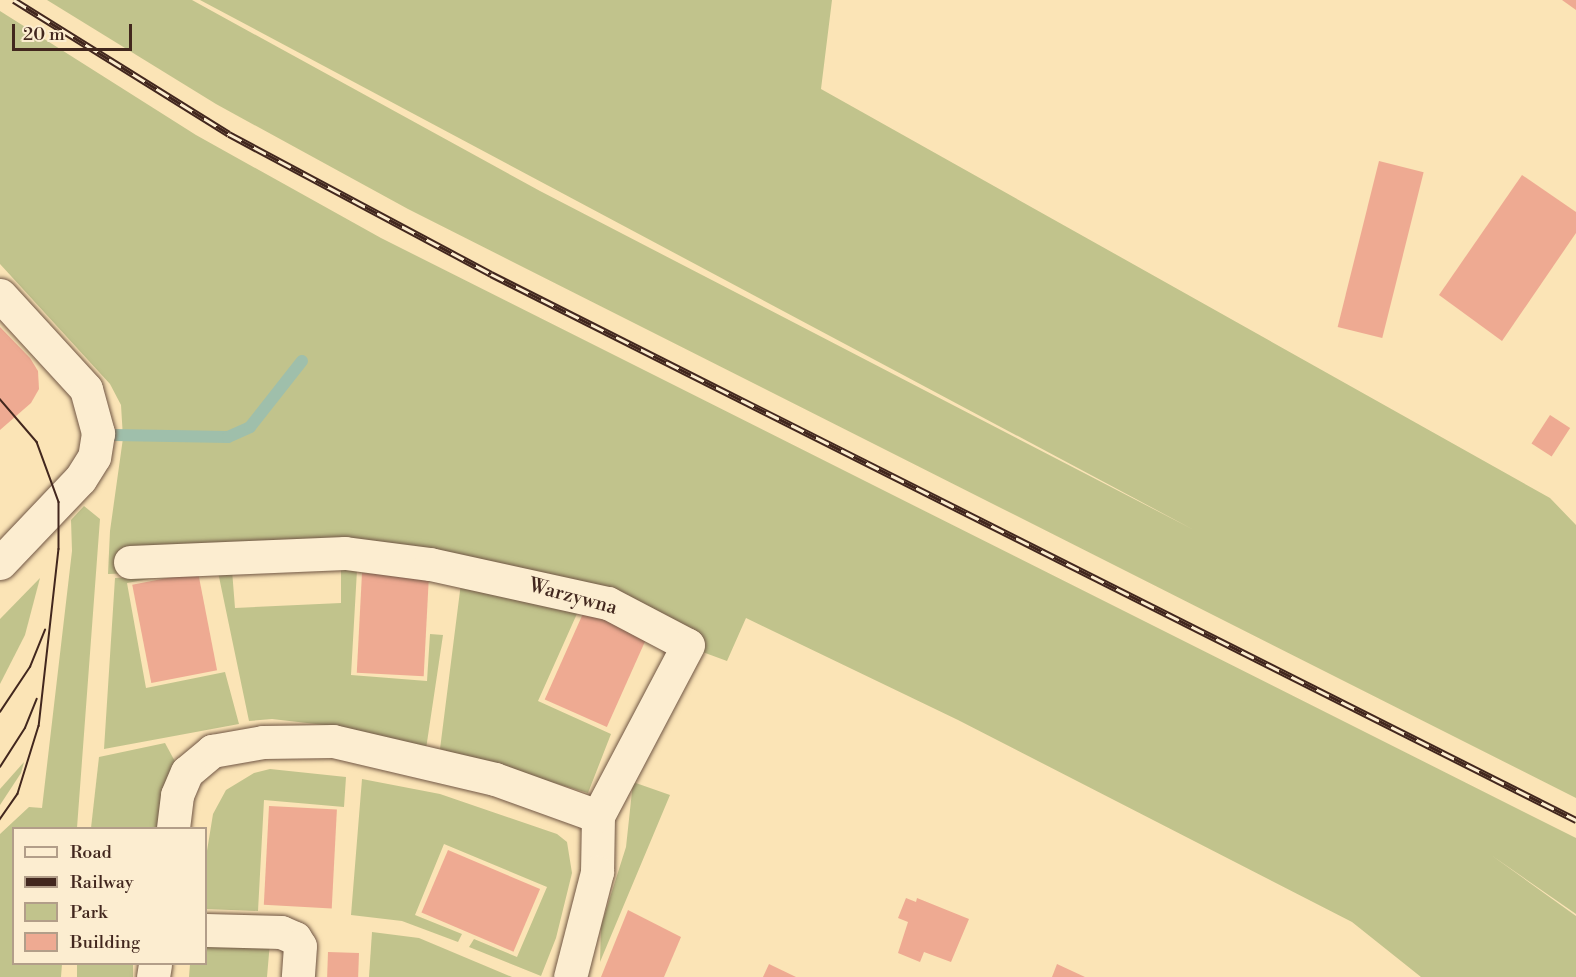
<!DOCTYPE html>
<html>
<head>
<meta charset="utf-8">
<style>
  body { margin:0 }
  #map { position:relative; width:1576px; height:977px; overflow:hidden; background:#fbe4b6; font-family:"Libre Bodoni",serif }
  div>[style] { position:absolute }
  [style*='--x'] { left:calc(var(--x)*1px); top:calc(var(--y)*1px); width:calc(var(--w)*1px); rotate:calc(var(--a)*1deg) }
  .green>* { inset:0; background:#c1c38c; transform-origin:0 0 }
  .stream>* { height:12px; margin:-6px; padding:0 6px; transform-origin:6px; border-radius:6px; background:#9fbfab }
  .building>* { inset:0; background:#eeaa92; transform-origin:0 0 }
  .roads { filter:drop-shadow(0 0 2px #705644) drop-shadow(0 0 2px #705644) }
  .minor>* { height:33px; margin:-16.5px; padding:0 16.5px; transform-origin:16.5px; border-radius:16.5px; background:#fcedd0 }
  .tram>* { height:1.5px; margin:-0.75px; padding:0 0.75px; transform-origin:0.75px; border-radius:0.75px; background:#42271e }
  .rail>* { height:7px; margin-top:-3.5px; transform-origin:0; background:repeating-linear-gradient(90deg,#fcedd0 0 14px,#42271e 0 28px); box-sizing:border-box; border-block:2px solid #42271e }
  span { translate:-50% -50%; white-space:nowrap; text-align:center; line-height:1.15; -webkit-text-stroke:4.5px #fcedd0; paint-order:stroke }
  .street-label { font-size:20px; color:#42271e }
  .legend { position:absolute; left:12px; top:827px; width:195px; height:138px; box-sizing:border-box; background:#fcedd0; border:2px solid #b29e89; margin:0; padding:8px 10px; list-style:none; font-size:18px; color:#42271e }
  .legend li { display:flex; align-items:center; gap:12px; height:30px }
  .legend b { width:30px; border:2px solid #b29e89 }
  .scale { position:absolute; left:12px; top:24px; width:120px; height:27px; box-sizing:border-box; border:3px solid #42271e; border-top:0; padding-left:8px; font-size:18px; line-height:21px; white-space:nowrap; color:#42271e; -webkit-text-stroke:4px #fcedd0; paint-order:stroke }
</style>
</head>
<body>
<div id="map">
  <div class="green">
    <i style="clip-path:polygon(47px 0,192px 0,540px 191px,1194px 530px,200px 0,832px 0,821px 89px,1550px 498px,1576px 525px,1576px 798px,408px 209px,216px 104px)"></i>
    <i style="clip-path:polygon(0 11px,196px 135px,381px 238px,1576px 838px,1576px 914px,1491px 855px,1576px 916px,1576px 977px,1421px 977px,1352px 922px,958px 720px,746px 618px,727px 661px,455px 561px,108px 574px,110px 531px,123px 438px,121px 405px,110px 384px,0 264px)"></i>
    <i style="clip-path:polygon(84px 506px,100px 519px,77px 828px,14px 828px,14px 964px,62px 964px,61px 977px,0 977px,0 834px,29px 807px,42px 808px,72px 551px,71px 520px)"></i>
    <i style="clip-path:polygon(341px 567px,357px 570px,351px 675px,427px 681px,430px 634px,443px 635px,426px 749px,342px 727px,272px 719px,249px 721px,218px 572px,232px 570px,235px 608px,341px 603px)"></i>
    <i style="clip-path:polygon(176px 574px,127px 583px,146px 688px,225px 672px,239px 724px,104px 749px,115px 578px)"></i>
    <i style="clip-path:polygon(40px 578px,25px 635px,0 684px,0 619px)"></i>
    <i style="clip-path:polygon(461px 583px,580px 607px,538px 701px,611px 734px,588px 793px,440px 749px)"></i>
    <i style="clip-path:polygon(165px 743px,178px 767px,158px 828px,91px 828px,99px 757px)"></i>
    <i style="clip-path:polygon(24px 762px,21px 773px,0 805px,0 789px)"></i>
    <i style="clip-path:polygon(270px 769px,346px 777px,344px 807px,264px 800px,258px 911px,206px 909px,206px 857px,213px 814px,226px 790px,254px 773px)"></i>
    <i style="clip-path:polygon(362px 779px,440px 794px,557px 834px,567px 842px,572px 873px,556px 938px,541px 976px,469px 947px,474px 939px,517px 957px,547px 887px,444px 844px,415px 915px,462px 934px,458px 942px,402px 921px,351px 915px)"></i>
    <i style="clip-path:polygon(633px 782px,670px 795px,600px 962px,601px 926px,626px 847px)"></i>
    <i style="clip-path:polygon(372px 932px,419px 938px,512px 977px,369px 977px)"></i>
    <i style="clip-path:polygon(270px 942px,267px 977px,189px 977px,190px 964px,206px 964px,206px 943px)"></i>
    <i style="left:77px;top:964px;width:56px;height:13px"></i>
  </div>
  <div class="stream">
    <i style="--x:114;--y:435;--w:114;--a:1"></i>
    <i style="--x:228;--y:437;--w:24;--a:-24"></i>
    <i style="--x:250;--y:427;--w:84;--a:-51.8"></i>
  </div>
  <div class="building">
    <i style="clip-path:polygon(1562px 0,1576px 0,1576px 10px)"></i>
    <i style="left:1379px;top:161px;width:46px;height:171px;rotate:14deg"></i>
    <i style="clip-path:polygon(1522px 175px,1576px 212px,1576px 233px,1502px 341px,1439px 295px)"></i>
    <i style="clip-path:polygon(0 327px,30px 358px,38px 371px,39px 389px,31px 403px,0 430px)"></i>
    <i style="left:1550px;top:415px;width:24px;height:34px;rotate:33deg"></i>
    <i style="left:198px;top:572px;width:100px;height:67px;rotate:79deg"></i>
    <i style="left:362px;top:573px;width:67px;height:100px;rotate:3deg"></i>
    <i style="left:585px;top:609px;width:68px;height:99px;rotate:24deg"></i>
    <i style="left:269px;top:806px;width:68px;height:99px;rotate:3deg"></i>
    <i style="left:448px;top:850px;width:100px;height:68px;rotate:23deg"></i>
    <i style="clip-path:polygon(906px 898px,916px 902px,917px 898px,969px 919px,951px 962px,924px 952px,920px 962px,898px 953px,908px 922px,898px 918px)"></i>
    <i style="clip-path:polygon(628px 910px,681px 937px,664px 977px,601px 977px)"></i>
    <i style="left:328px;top:952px;width:31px;height:25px;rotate:2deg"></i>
    <i style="clip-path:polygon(769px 964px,796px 977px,763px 977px)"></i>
    <i style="clip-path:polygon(1057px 964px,1085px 977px,1052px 977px)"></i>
  </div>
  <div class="roads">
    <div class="minor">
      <i style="--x:0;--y:295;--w:127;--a:47.5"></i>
      <i style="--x:86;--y:389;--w:46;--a:74.7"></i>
      <i style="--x:98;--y:433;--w:24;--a:99"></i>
      <i style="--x:94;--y:457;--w:26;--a:122"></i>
      <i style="--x:80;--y:479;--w:116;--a:133.6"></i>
      <i style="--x:130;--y:562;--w:215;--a:-2.4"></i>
      <i style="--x:345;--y:553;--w:86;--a:7.4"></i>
      <i style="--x:430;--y:564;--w:182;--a:12.4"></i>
      <i style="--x:608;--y:603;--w:90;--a:27.7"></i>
      <i style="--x:688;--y:645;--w:193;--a:117.8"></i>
      <i style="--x:598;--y:816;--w:56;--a:91"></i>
      <i style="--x:597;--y:872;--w:108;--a:104.4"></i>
      <i style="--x:173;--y:828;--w:33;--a:-83"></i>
      <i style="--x:177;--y:795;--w:25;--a:-67"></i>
      <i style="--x:187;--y:772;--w:33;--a:-40"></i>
      <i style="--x:212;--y:751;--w:52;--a:-10"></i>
      <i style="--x:263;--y:742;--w:70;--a:-0.8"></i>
      <i style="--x:333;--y:741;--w:166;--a:13.2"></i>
      <i style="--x:495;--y:779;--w:109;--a:19.8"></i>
      <i style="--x:206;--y:930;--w:75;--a:1.5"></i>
      <i style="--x:281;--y:932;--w:15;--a:23"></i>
      <i style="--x:295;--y:938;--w:9;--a:58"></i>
      <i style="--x:300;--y:946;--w:31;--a:94"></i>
      <i style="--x:153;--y:977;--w:13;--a:-81"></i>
    </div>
  </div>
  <div class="tram">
    <i style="--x:0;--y:399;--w:57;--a:49.3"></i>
    <i style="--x:37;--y:442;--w:64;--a:69.9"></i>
    <i style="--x:59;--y:502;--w:47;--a:90"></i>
    <i style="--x:59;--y:549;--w:178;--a:96.4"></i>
    <i style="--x:39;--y:726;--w:71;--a:107.2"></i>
    <i style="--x:18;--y:794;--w:32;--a:125"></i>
    <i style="--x:0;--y:712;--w:54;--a:-56.3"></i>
    <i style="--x:30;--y:667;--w:40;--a:-68"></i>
    <i style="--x:0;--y:767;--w:46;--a:-57.3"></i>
    <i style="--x:25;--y:728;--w:31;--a:-68"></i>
  </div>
  <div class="rail">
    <i style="--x:14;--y:0;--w:253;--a:31.9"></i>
    <i style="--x:229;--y:134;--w:297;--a:28.1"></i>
    <i style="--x:491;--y:274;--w:1215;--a:26.71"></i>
  </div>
  <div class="street-label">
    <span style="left:573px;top:597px;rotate:15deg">Warzywna</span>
  </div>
  <ul class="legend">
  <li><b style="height:8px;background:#fcedd0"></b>Road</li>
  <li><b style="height:8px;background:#42271e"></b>Railway</li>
  <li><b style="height:16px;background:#c1c38c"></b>Park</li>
  <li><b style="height:16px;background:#eeaa92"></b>Building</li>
  </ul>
  <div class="scale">20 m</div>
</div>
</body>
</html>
